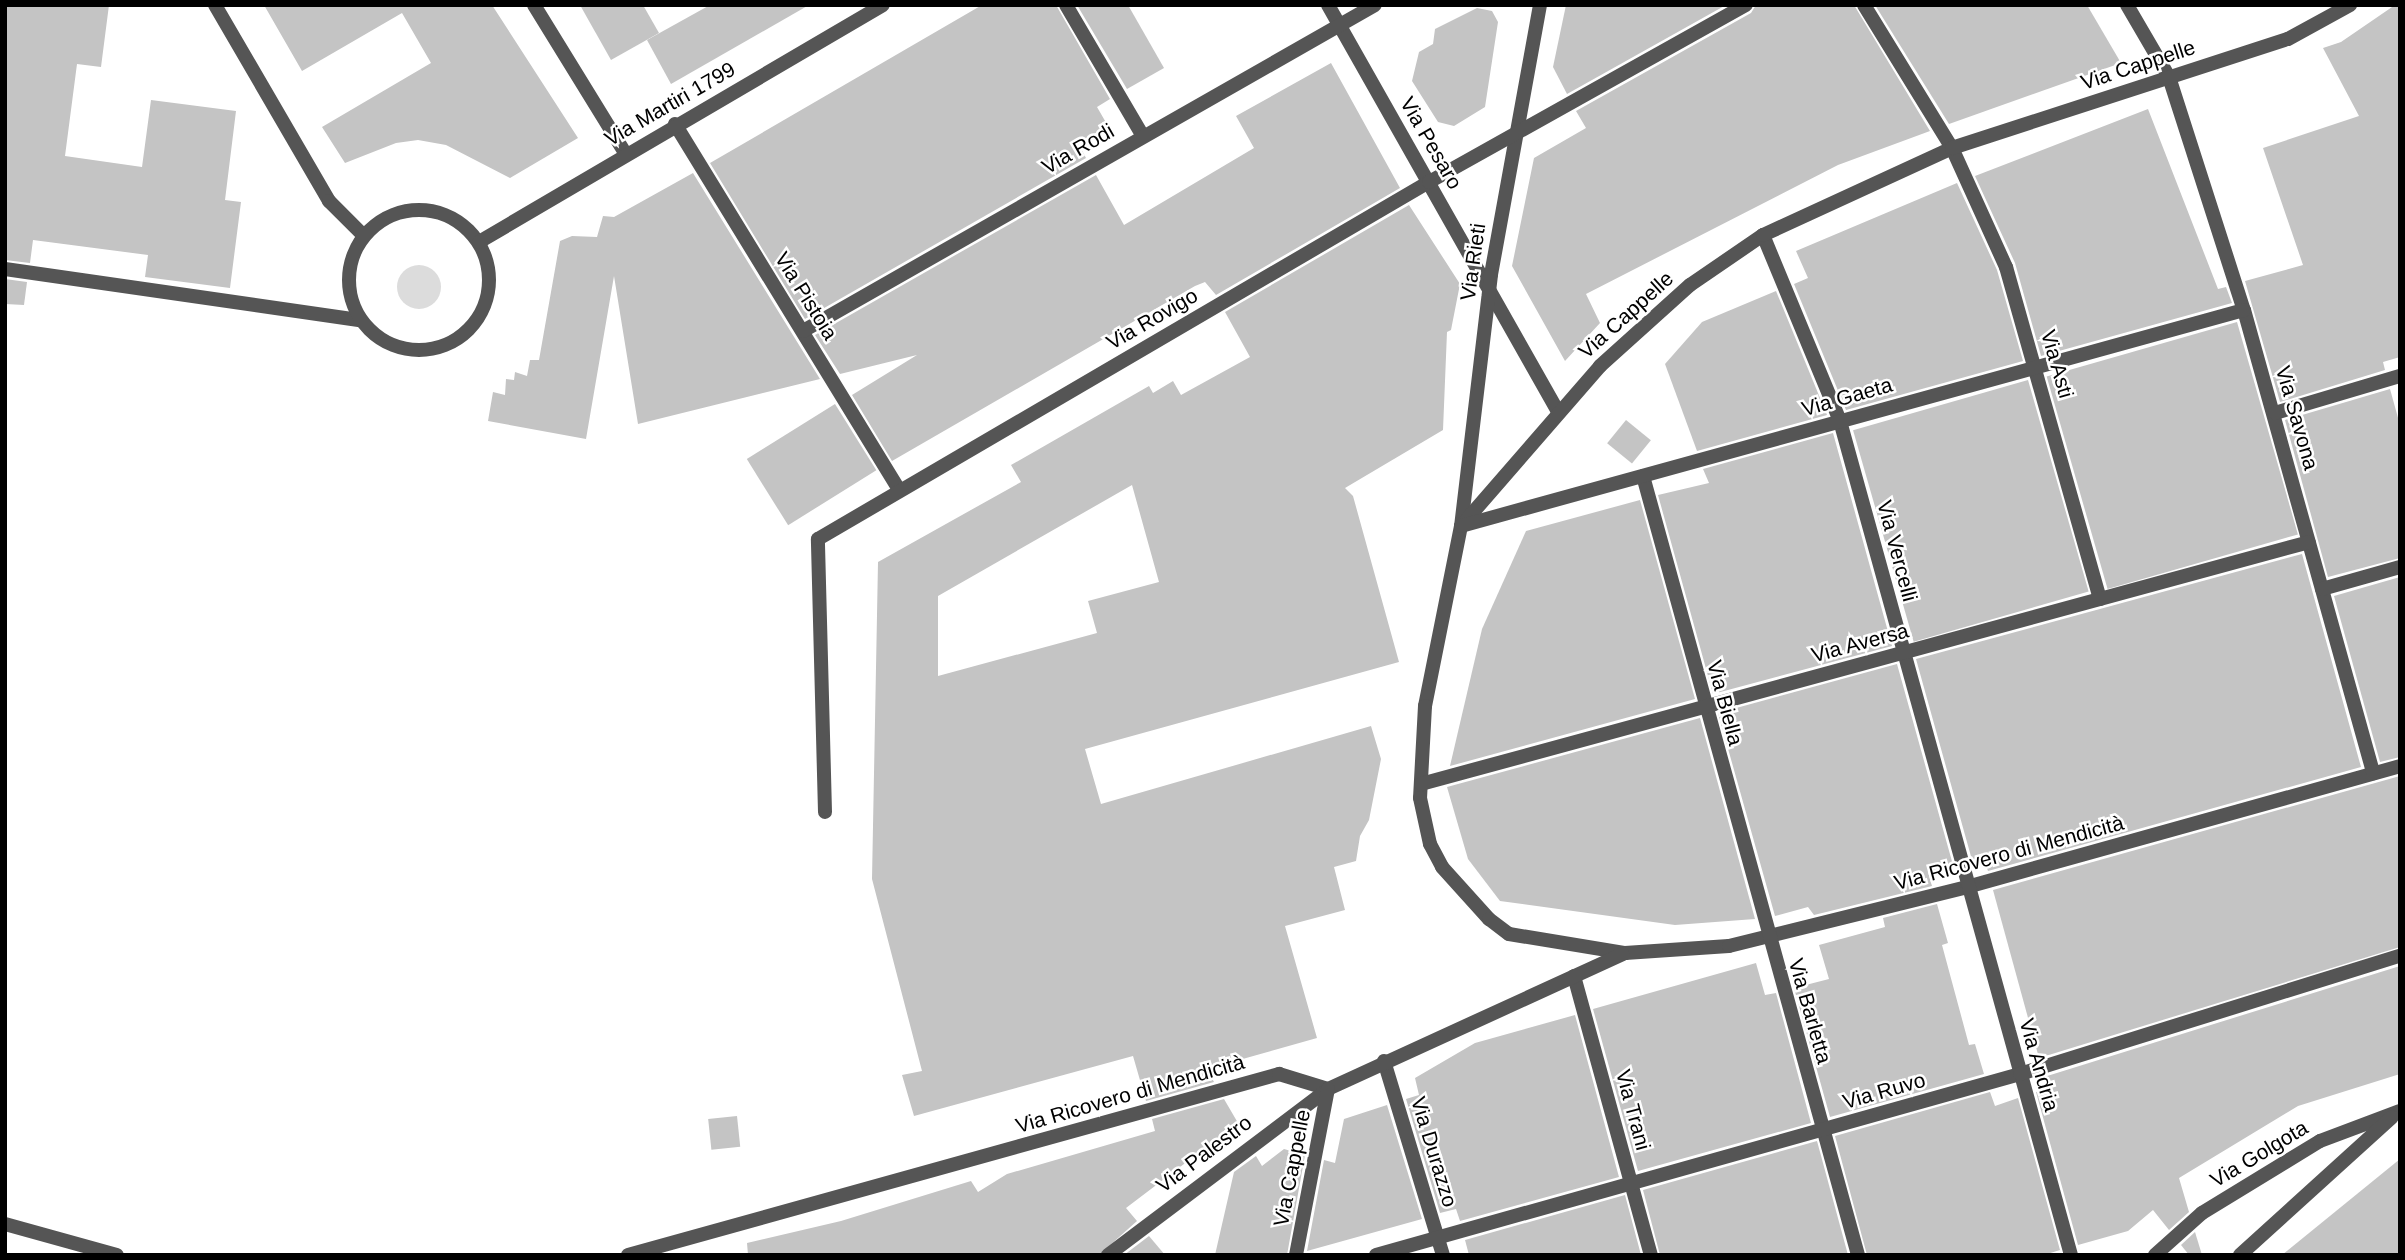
<!DOCTYPE html>
<html>
<head>
<meta charset="utf-8">
<style>
  body { margin:0 }
  #map { position:relative; width:2405px; height:1260px; overflow:hidden; background:#fff; font-family:Arial,sans-serif }
  div>[style] { position:absolute }
  [style*='--x'] { left:calc(var(--x)*1px); top:calc(var(--y)*1px); width:calc(var(--w)*1px); rotate:calc(var(--a)*1deg) }
  .green>* { inset:0; background:#dcdcdc }
  .round { border-radius:50% }
  .building>* { inset:0; background:#c4c4c4; transform-origin:0 0 }
  .lane>* { height:14px; margin:-7px; padding:0 7px; transform-origin:7px; border-radius:7px; background:#555 }
  .street>* { height:14px; margin:-7px; padding:0 7px; transform-origin:7px; border-radius:7px; background:#555 }
  .street>.ring { margin:-7px; padding:0; box-sizing:content-box; background:none; border:14px solid #555; border-radius:50% }
  span { translate:-50% -50%; white-space:nowrap; text-align:center; line-height:1.15; -webkit-text-stroke:5px #fff; paint-order:stroke }
  .street-label { font-size:21px; color:#000 }
  .frame { position:absolute; inset:0; border:7px solid #000; pointer-events:none }
</style>
</head>
<body>
<div id="map">
  <div class="green">
    <i class="round" style="left:397px;top:265px;width:44px;height:44px"></i>
  </div>
  <div class="building">
    <i style="clip-path:polygon(5px 5px,109px 5px,101px 67px,77px 64px,65px 156px,142px 167px,151px 100px,236px 111px,225px 200px,241px 202px,230px 288px,145px 277px,148px 255px,33px 240px,30px 263px,5px 260px)"></i>
    <i style="clip-path:polygon(264px 5px,492px 5px,578px 138px,510px 178px,446px 145px,418px 140px,396px 143px,345px 163px,322px 127px,431px 63px,402px 13px,302px 71px)"></i>
    <i style="clip-path:polygon(580px 5px,643px 5px,659px 33px,611px 60px)"></i>
    <i style="clip-path:polygon(710px 5px,809px 5px,671px 84px,647px 40px)"></i>
    <i style="clip-path:polygon(982px 5px,1056px 5px,1110px 99px,1097px 107px,1108px 126px,1078px 143px,1086px 158px,805px 319px,710px 163px)"></i>
    <i style="clip-path:polygon(1077px 5px,1128px 5px,1164px 68px,1127px 89px)"></i>
    <i style="clip-path:polygon(1566px 5px,1726px 5px,1567px 94px,1553px 67px)"></i>
    <i style="clip-path:polygon(1756px 5px,1854px 5px,1930px 131px,1838px 165px,1586px 294px,1600px 323px,1565px 361px,1512px 266px,1534px 158px,1586px 128px,1576px 111px,1751px 13px)"></i>
    <i style="clip-path:polygon(1875px 5px,2087px 5px,2121px 63px,1949px 124px)"></i>
    <i style="clip-path:polygon(2395px 5px,2400px 5px,2400px 357px,2383px 362px,2385px 370px,2280px 402px,2245px 281px,2303px 265px,2263px 148px,2359px 116px,2323px 48px,2341px 42px)"></i>
    <i style="clip-path:polygon(1477px 8px,1492px 11px,1498px 22px,1485px 107px,1454px 126px,1438px 122px,1412px 81px,1419px 52px,1433px 44px,1435px 29px)"></i>
    <i style="clip-path:polygon(1331px 63px,1400px 188px,1216px 295px,1205px 282px,1195px 286px,892px 461px,852px 395px,917px 355px,840px 374px,815px 335px,1096px 175px,1124px 225px,1254px 148px,1236px 116px)"></i>
    <i style="clip-path:polygon(2148px 109px,2218px 289px,2226px 287px,2232px 303px,2041px 356px,2015px 263px,1975px 176px)"></i>
    <i style="clip-path:polygon(693px 173px,820px 379px,638px 424px,614px 276px,586px 439px,488px 421px,493px 392px,505px 395px,506px 379px,514px 380px,515px 372px,527px 376px,530px 360px,539px 360px,560px 241px,572px 236px,597px 237px,603px 216px,614px 217px)"></i>
    <i style="clip-path:polygon(1957px 183px,1997px 270px,2023px 361px,1846px 410px,1794px 284px,1808px 278px,1796px 251px)"></i>
    <i style="clip-path:polygon(evenodd,1409px 205px,1460px 284px,1451px 330px,1447px 332px,1443px 430px,1345px 488px,1353px 496px,1399px 662px,1085px 749px,1101px 804px,1371px 726px,1381px 759px,1369px 820px,1360px 836px,1356px 861px,1334px 867px,1345px 910px,1285px 926px,1317px 1038px,1207px 1069px,1214px 1082px,1146px 1101px,1133px 1056px,914px 1116px,902px 1075px,922px 1071px,872px 879px,878px 562px,1021px 482px,1011px 465px,1149px 386px,1153px 393px,1173px 381px,1181px 395px,1250px 357px,1225px 312px,1409px 205px,1132px 485px,1159px 582px,1088px 601px,1097px 633px,938px 676px,938px 596px,1132px 485px)"></i>
    <i style="clip-path:polygon(5px 279px,27px 282px,24px 305px,5px 304px)"></i>
    <i style="clip-path:polygon(1776px 291px,1827px 415px,1697px 451px,1665px 364px,1702px 322px)"></i>
    <i style="left:2237px;top:322px;width:221px;height:198px;rotate:74deg"></i>
    <i style="left:2028px;top:380px;width:220px;height:182px;rotate:74deg"></i>
    <i style="clip-path:polygon(2390px 389px,2400px 425px,2400px 558px,2328px 577px,2285px 420px)"></i>
    <i style="left:835px;top:404px;width:78px;height:104px;rotate:58deg"></i>
    <i style="left:1626px;top:420px;width:32px;height:30px;rotate:39deg"></i>
    <i style="clip-path:polygon(1833px 433px,1892px 646px,1713px 694px,1658px 495px,1709px 483px,1703px 469px)"></i>
    <i style="clip-path:polygon(1640px 500px,1695px 699px,1450px 766px,1482px 629px,1526px 531px)"></i>
    <i style="clip-path:polygon(2302px 554px,2361px 767px,1988px 871px,1983px 857px,1972px 860px,1916px 659px)"></i>
    <i style="clip-path:polygon(2400px 577px,2400px 757px,2380px 762px,2334px 596px)"></i>
    <i style="clip-path:polygon(1897px 664px,1953px 865px,1928px 872px,1932px 886px,1814px 915px,1808px 907px,1775px 916px,1718px 713px)"></i>
    <i style="clip-path:polygon(1700px 718px,1755px 919px,1675px 925px,1500px 901px,1468px 859px,1447px 787px)"></i>
    <i style="clip-path:polygon(2400px 776px,2400px 947px,2039px 1058px,1993px 890px)"></i>
    <i style="clip-path:polygon(1937px 904px,1948px 943px,1942px 945px,1969px 1045px,1975px 1044px,1984px 1074px,1830px 1117px,1794px 988px,1829px 979px,1819px 945px,1885px 927px,1883px 918px)"></i>
    <i style="clip-path:polygon(1756px 963px,1765px 995px,1776px 993px,1811px 1123px,1638px 1171px,1593px 1009px)"></i>
    <i style="clip-path:polygon(2400px 966px,2400px 1074px,2298px 1106px,2179px 1178px,2189px 1212px,2169px 1230px,2153px 1210px,2128px 1231px,2078px 1245px,2036px 1092px,2047px 1089px,2044px 1077px)"></i>
    <i style="clip-path:polygon(1575px 1015px,1619px 1177px,1460px 1221px,1456px 1209px,1440px 1213px,1406px 1099px,1419px 1095px,1415px 1078px,1475px 1043px)"></i>
    <i style="clip-path:polygon(1990px 1092px,1995px 1106px,2018px 1098px,2060px 1250px,2044px 1255px,1867px 1255px,1835px 1136px)"></i>
    <i style="clip-path:polygon(1224px 1099px,1238px 1123px,1126px 1208px,1137px 1221px,1099px 1255px,748px 1255px,747px 1243px,841px 1221px,971px 1181px,978px 1192px,1007px 1174px,1155px 1131px,1152px 1119px)"></i>
    <i style="clip-path:polygon(1387px 1105px,1422px 1219px,1307px 1251px,1324px 1160px,1335px 1163px,1344px 1119px)"></i>
    <i style="left:737px;top:1116px;width:31px;height:29px;rotate:84deg"></i>
    <i style="clip-path:polygon(1817px 1141px,1848px 1255px,1660px 1255px,1643px 1190px)"></i>
    <i style="clip-path:polygon(1284px 1149px,1305px 1155px,1287px 1255px,1215px 1255px,1234px 1172px,1256px 1156px,1262px 1166px)"></i>
    <i style="clip-path:polygon(2400px 1159px,2400px 1255px,2282px 1255px)"></i>
    <i style="clip-path:polygon(1625px 1195px,1641px 1255px,1469px 1255px,1465px 1240px)"></i>
    <i style="clip-path:polygon(2195px 1232px,2202px 1255px,2189px 1255px,2181px 1245px)"></i>
    <i style="clip-path:polygon(1149px 1236px,1165px 1255px,1124px 1255px)"></i>
  </div>
  <div class="lane">
    <i style="--x:5;--y:269;--w:359;--a:8.2"></i>
  </div>
  <div class="street">
    <i style="--x:215;--y:5;--w:227;--a:59.8"></i>
    <i style="--x:329;--y:201;--w:49;--a:45"></i>
    <i style="--x:534;--y:5;--w:174;--a:58.4"></i>
    <i style="--x:1066;--y:5;--w:152;--a:59.6"></i>
    <i style="--x:1328;--y:5;--w:467;--a:60.5"></i>
    <i style="--x:1540;--y:5;--w:274;--a:100.3"></i>
    <i style="--x:1491;--y:275;--w:253;--a:96.8"></i>
    <i style="--x:1461;--y:526;--w:184;--a:101.3"></i>
    <i style="--x:1425;--y:706;--w:92;--a:93.1"></i>
    <i style="--x:1420;--y:798;--w:47;--a:77.7"></i>
    <i style="--x:1430;--y:844;--w:26;--a:62"></i>
    <i style="--x:1442;--y:867;--w:70;--a:47.9"></i>
    <i style="--x:1489;--y:919;--w:25;--a:37"></i>
    <i style="--x:1509;--y:934;--w:118;--a:9.3"></i>
    <i style="--x:1625;--y:953;--w:104;--a:-3.9"></i>
    <i style="--x:1729;--y:946;--w:245;--a:-13.9"></i>
    <i style="--x:1967;--y:887;--w:450;--a:-15.6"></i>
    <i style="--x:1864;--y:5;--w:168;--a:58.4"></i>
    <i style="--x:1952;--y:148;--w:131;--a:65.6"></i>
    <i style="--x:2006;--y:267;--w:345;--a:74.2"></i>
    <i style="--x:2127;--y:5;--w:83;--a:59.7"></i>
    <i style="--x:2169;--y:77;--w:245;--a:72.2"></i>
    <i style="--x:2244;--y:310;--w:481;--a:74.4"></i>
    <i style="--x:675;--y:124;--w:429;--a:58.5"></i>
    <i class="ring" style="left:349px;top:210px;width:126px;height:126px"></i>
    <i style="--x:1763;--y:235;--w:201;--a:67.5"></i>
    <i style="--x:1840;--y:421;--w:865;--a:74.52"></i>
    <i style="--x:479;--y:242;--w:468;--a:-30.4"></i>
    <i style="--x:803;--y:331;--w:658;--a:-29.68"></i>
    <i style="--x:2275;--y:413;--w:130;--a:-16.5"></i>
    <i style="--x:1643;--y:476;--w:808;--a:74.57"></i>
    <i style="--x:1462;--y:525;--w:211;--a:-49"></i>
    <i style="--x:1600;--y:366;--w:121;--a:-42"></i>
    <i style="--x:1690;--y:285;--w:88;--a:-34.4"></i>
    <i style="--x:1763;--y:235;--w:208;--a:-24.7"></i>
    <i style="--x:1952;--y:148;--w:353;--a:-18"></i>
    <i style="--x:2288;--y:39;--w:71;--a:-28.7"></i>
    <i style="--x:1461;--y:526;--w:812;--a:-15.42"></i>
    <i style="--x:2322;--y:589;--w:81;--a:-15.8"></i>
    <i style="--x:1421;--y:784;--w:920;--a:-15.24"></i>
    <i style="--x:825;--y:812;--w:273;--a:-91.5"></i>
    <i style="--x:818;--y:539;--w:708;--a:-30.3"></i>
    <i style="--x:1429;--y:182;--w:363;--a:-29.2"></i>
    <i style="--x:1574;--y:976;--w:289;--a:74.6"></i>
    <i style="--x:1384;--y:1061;--w:203;--a:73.1"></i>
    <i style="--x:5;--y:1224;--w:116;--a:15.5"></i>
    <i style="--x:628;--y:1255;--w:676;--a:-15.54"></i>
    <i style="--x:1279;--y:1074;--w:51;--a:17"></i>
    <i style="--x:1108;--y:1255;--w:276;--a:-37"></i>
    <i style="--x:1328;--y:1089;--w:324;--a:-24.6"></i>
    <i style="--x:1296;--y:1255;--w:169;--a:-79.1"></i>
    <i style="--x:1376;--y:1255;--w:669;--a:-15.7"></i>
    <i style="--x:2020;--y:1074;--w:398;--a:-17.3"></i>
    <i style="--x:2155;--y:1255;--w:63;--a:-41.8"></i>
    <i style="--x:2202;--y:1213;--w:138;--a:-31.4"></i>
    <i style="--x:2320;--y:1141;--w:85;--a:-20.6"></i>
    <i style="--x:2240;--y:1255;--w:205;--a:-42.2"></i>
  </div>
  <div class="street-label">
    <span style="left:2138px;top:65px;rotate:-18deg">Via Cappelle</span>
    <span style="left:670px;top:104px;rotate:-30deg">Via Martiri 1799</span>
    <span style="left:1431px;top:143px;rotate:60deg">Via Pesaro</span>
    <span style="left:1078px;top:149px;rotate:-30deg">Via Rodi</span>
    <span style="left:1473px;top:262px;rotate:-82deg">Via Rieti</span>
    <span style="left:806px;top:296px;rotate:58deg">Via Pistoia</span>
    <span style="left:1626px;top:315px;rotate:-42deg">Via Cappelle</span>
    <span style="left:1152px;top:319px;rotate:-30deg">Via Rovigo</span>
    <span style="left:2057px;top:364px;rotate:74deg">Via Asti</span>
    <span style="left:1847px;top:397px;rotate:-16deg">Via Gaeta</span>
    <span style="left:2297px;top:418px;rotate:74deg">Via Savona</span>
    <span style="left:1897px;top:551px;rotate:75deg">Via Vercelli</span>
    <span style="left:1860px;top:643px;rotate:-15deg">Via Aversa</span>
    <span style="left:1725px;top:703px;rotate:75deg">Via Biella</span>
    <span style="left:2009px;top:853px;rotate:-15deg">Via Ricovero di Mendicità</span>
    <span style="left:1810px;top:1011px;rotate:74deg">Via Barletta</span>
    <span style="left:2039px;top:1065px;rotate:74deg">Via Andria</span>
    <span style="left:1884px;top:1091px;rotate:-16deg">Via Ruvo</span>
    <span style="left:1130px;top:1094px;rotate:-16deg">Via Ricovero di Mendicità</span>
    <span style="left:1633px;top:1110px;rotate:75deg">Via Trani</span>
    <span style="left:1434px;top:1152px;rotate:73deg">Via Durazzo</span>
    <span style="left:1204px;top:1154px;rotate:-37deg">Via Palestro</span>
    <span style="left:2259px;top:1154px;rotate:-31deg">Via Golgota</span>
    <span style="left:1292px;top:1168px;rotate:-79deg">Via Cappelle</span>
  </div>
  <div class="frame"></div>
</div>
</body>
</html>
